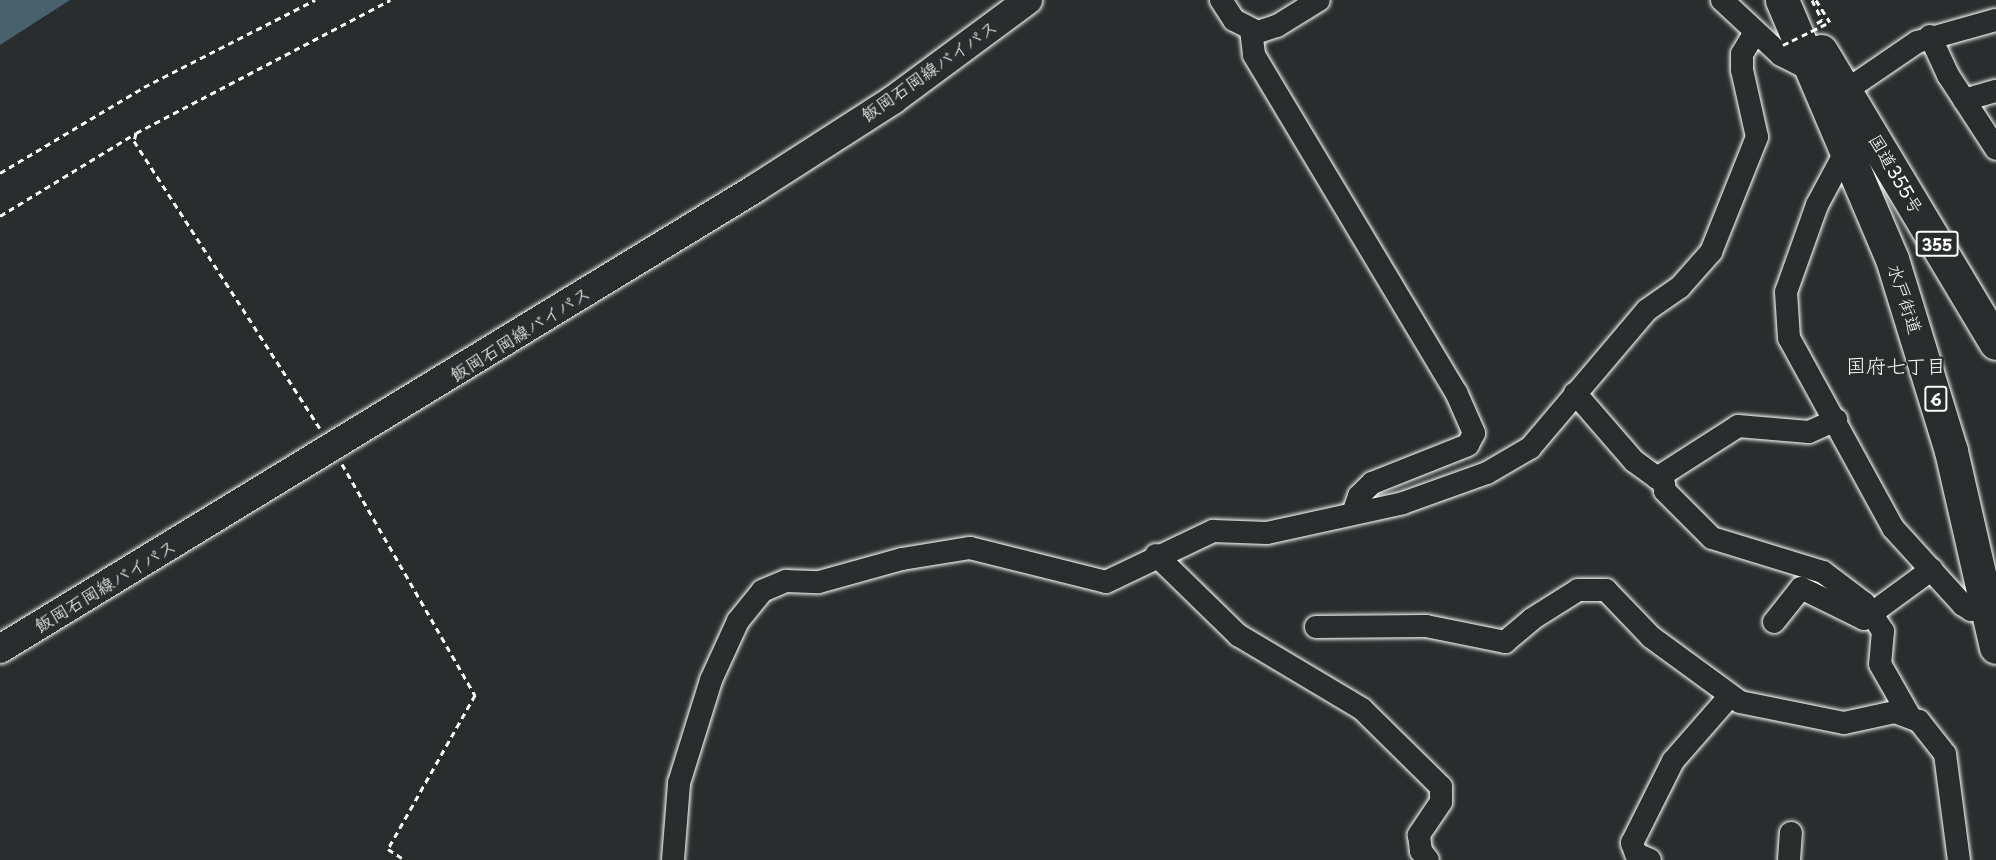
<!DOCTYPE html>
<html>
<head>
<meta charset="utf-8">
<style>
  body { margin:0 }
  #map { position:relative; width:1996px; height:860px; overflow:hidden; background:#2a2d2e; font-family:"Playpen Sans","Klee One",sans-serif }
  div>[style] { position:absolute }
  [style*='--x'] { left:calc(var(--x)*1px); top:calc(var(--y)*1px); width:calc(var(--w)*1px); rotate:calc(var(--a)*1deg) }
  .water>* { inset:0; background:#47626c }
  .path>* { height:3px; margin-top:-1.5px; transform-origin:0; background:repeating-linear-gradient(90deg,#fff 0 6px,transparent 0 10.5px) }
  .roads { filter:drop-shadow(0 0 2px #fff) drop-shadow(0 0 2px #fff) }
  .minor>* { height:22px; margin:-11px; padding:0 11px; transform-origin:11px; border-radius:11px; background:#2a2d2e }
  .major>* { height:28px; margin:-14px; padding:0 14px; transform-origin:14px; border-radius:14px; background:#2a2d2e }
  .highway>* { height:33px; margin:-16.5px; padding:0 16.5px; transform-origin:16.5px; border-radius:16.5px; background:#2a2d2e }
  .path-bridge>* { height:3px; margin-top:-1.5px; transform-origin:0; background:repeating-linear-gradient(90deg,#fff 0 6px,transparent 0 10.5px) }
  span { translate:-50% -50%; white-space:nowrap; text-align:center; line-height:1.15; -webkit-text-stroke:4.5px #2a2d2e; paint-order:stroke }
  .shield-label span { padding:2px 4px; background:#2a2d2e; border:2px solid; border-radius:4px; -webkit-text-stroke-width:0 }
  .shield-label { font-size:16px; color:#fff; font-weight:700 }
  .street-label { font-size:18px; color:#fff }
  .neighbourhood-label { font-size:20px; color:#fff }
</style>
</head>
<body>
<div id="map">
  <div class="water">
    <i style="clip-path:polygon(0 0,70px 0,0 45px)"></i>
  </div>
  <div class="path">
    <i style="--x:1812;--y:0;--w:22;--a:63"></i>
    <i style="--x:1822;--y:20;--w:6;--a:149"></i>
    <i style="--x:1816;--y:0;--w:26;--a:58"></i>
    <i style="--x:136;--y:133;--w:8;--a:104"></i>
    <i style="--x:134;--y:141;--w:342;--a:57.1"></i>
    <i style="--x:0;--y:173;--w:168;--a:-30.8"></i>
    <i style="--x:144;--y:87;--w:192;--a:-27"></i>
    <i style="--x:0;--y:216;--w:159;--a:-31.4"></i>
    <i style="--x:136;--y:133;--w:287;--a:-27.6"></i>
    <i style="--x:342;--y:464;--w:267;--a:60.1"></i>
    <i style="--x:475;--y:695;--w:177;--a:119.5"></i>
    <i style="--x:388;--y:849;--w:20;--a:33"></i>
  </div>
  <div class="roads">
    <div class="minor">
      <i style="--x:1221;--y:0;--w:24;--a:57"></i>
      <i style="--x:1234;--y:20;--w:27;--a:27"></i>
      <i style="--x:1258;--y:32;--w:20;--a:-18"></i>
      <i style="--x:1277;--y:26;--w:49;--a:-31.8"></i>
      <i style="--x:1722;--y:0;--w:81;--a:43"></i>
      <i style="--x:1781;--y:55;--w:27;--a:27"></i>
      <i style="--x:1805;--y:67;--w:13;--a:-4"></i>
      <i style="--x:1251;--y:30;--w:25;--a:83"></i>
      <i style="--x:1254;--y:55;--w:393;--a:59.1"></i>
      <i style="--x:1456;--y:392;--w:45;--a:66.3"></i>
      <i style="--x:1474;--y:433;--w:13;--a:117"></i>
      <i style="--x:1468;--y:445;--w:103;--a:158.4"></i>
      <i style="--x:1372;--y:483;--w:18;--a:135"></i>
      <i style="--x:1359;--y:496;--w:18;--a:109"></i>
      <i style="--x:1930;--y:36;--w:43;--a:65.2"></i>
      <i style="--x:1948;--y:75;--w:88;--a:57"></i>
      <i style="--x:1835;--y:98;--w:99;--a:-34.3"></i>
      <i style="--x:1917;--y:42;--w:82;--a:-15.6"></i>
      <i style="--x:1964;--y:100;--w:33;--a:-16"></i>
      <i style="--x:1848;--y:147;--w:66;--a:118.1"></i>
      <i style="--x:1817;--y:205;--w:92;--a:109.6"></i>
      <i style="--x:1786;--y:292;--w:46;--a:86.3"></i>
      <i style="--x:1789;--y:338;--w:217;--a:61.3"></i>
      <i style="--x:1893;--y:528;--w:104;--a:47.7"></i>
      <i style="--x:1963;--y:605;--w:9;--a:32"></i>
      <i style="--x:1971;--y:610;--w:17;--a:0"></i>
      <i style="--x:1575;--y:393;--w:90;--a:49.1"></i>
      <i style="--x:1634;--y:461;--w:29;--a:36"></i>
      <i style="--x:1657;--y:478;--w:96;--a:-32.7"></i>
      <i style="--x:1738;--y:426;--w:71;--a:4.8"></i>
      <i style="--x:1809;--y:432;--w:30;--a:-24"></i>
      <i style="--x:1663;--y:478;--w:13;--a:81"></i>
      <i style="--x:1665;--y:491;--w:66;--a:45"></i>
      <i style="--x:1712;--y:538;--w:116;--a:17"></i>
      <i style="--x:1823;--y:572;--w:51;--a:37.1"></i>
      <i style="--x:1864;--y:603;--w:34;--a:56"></i>
      <i style="--x:1883;--y:631;--w:33;--a:95"></i>
      <i style="--x:1880;--y:664;--w:59;--a:60.4"></i>
      <i style="--x:1156;--y:555;--w:115;--a:44.3"></i>
      <i style="--x:1238;--y:635;--w:144;--a:30.8"></i>
      <i style="--x:1362;--y:709;--w:111;--a:44.6"></i>
      <i style="--x:1441;--y:787;--w:15;--a:90"></i>
      <i style="--x:1441;--y:802;--w:40;--a:124"></i>
      <i style="--x:1419;--y:835;--w:16;--a:83"></i>
      <i style="--x:1421;--y:851;--w:11;--a:52"></i>
      <i style="--x:1774;--y:622;--w:43;--a:-51.5"></i>
      <i style="--x:1801;--y:588;--w:70;--a:26.2"></i>
      <i style="--x:1864;--y:619;--w:84;--a:-36.3"></i>
      <i style="--x:1316;--y:627;--w:110;--a:-0.5"></i>
      <i style="--x:1426;--y:626;--w:81;--a:11.4"></i>
      <i style="--x:1505;--y:642;--w:35;--a:-40"></i>
      <i style="--x:1532;--y:619;--w:54;--a:-32.2"></i>
      <i style="--x:1578;--y:590;--w:28;--a:0"></i>
      <i style="--x:1606;--y:590;--w:65;--a:46.2"></i>
      <i style="--x:1651;--y:637;--w:110;--a:36.1"></i>
      <i style="--x:1740;--y:702;--w:106;--a:11.4"></i>
      <i style="--x:1844;--y:723;--w:52;--a:-12.2"></i>
      <i style="--x:1895;--y:712;--w:26;--a:21"></i>
      <i style="--x:1919;--y:721;--w:42;--a:51.8"></i>
      <i style="--x:1945;--y:754;--w:107;--a:82.5"></i>
      <i style="--x:673;--y:860;--w:77;--a:-85.5"></i>
      <i style="--x:679;--y:783;--w:108;--a:-72.7"></i>
      <i style="--x:711;--y:680;--w:65;--a:-65.4"></i>
      <i style="--x:738;--y:621;--w:38;--a:-51"></i>
      <i style="--x:762;--y:591;--w:26;--a:-23"></i>
      <i style="--x:786;--y:581;--w:33;--a:2"></i>
      <i style="--x:819;--y:582;--w:86;--a:-15.5"></i>
      <i style="--x:902;--y:559;--w:69;--a:-9.2"></i>
      <i style="--x:970;--y:548;--w:140;--a:14"></i>
      <i style="--x:1106;--y:582;--w:119;--a:-25.5"></i>
      <i style="--x:1213;--y:531;--w:54;--a:2.1"></i>
      <i style="--x:1267;--y:533;--w:139;--a:-12.4"></i>
      <i style="--x:1403;--y:503;--w:89;--a:-19.7"></i>
      <i style="--x:1487;--y:473;--w:50;--a:-30.2"></i>
      <i style="--x:1530;--y:448;--w:181;--a:-49.7"></i>
      <i style="--x:1647;--y:310;--w:40;--a:-34.9"></i>
      <i style="--x:1680;--y:287;--w:47;--a:-48.5"></i>
      <i style="--x:1711;--y:252;--w:124;--a:-68.2"></i>
      <i style="--x:1757;--y:137;--w:69;--a:-102.6"></i>
      <i style="--x:1742;--y:70;--w:16;--a:-90"></i>
      <i style="--x:1742;--y:54;--w:23;--a:-59"></i>
      <i style="--x:1650;--y:860;--w:15;--a:-157"></i>
      <i style="--x:1636;--y:854;--w:12;--a:-110"></i>
      <i style="--x:1632;--y:843;--w:92;--a:-63.4"></i>
      <i style="--x:1673;--y:761;--w:85;--a:-48.8"></i>
      <i style="--x:1789;--y:860;--w:27;--a:-86"></i>
    </div>
    <div class="major">
      <i style="--x:0;--y:649;--w:885;--a:-31.37"></i>
      <i style="--x:756;--y:188;--w:163;--a:-32.7"></i>
      <i style="--x:893;--y:100;--w:168;--a:-36.5"></i>
    </div>
    <div class="highway">
      <i style="--x:1782;--y:0;--w:281;--a:67"></i>
      <i style="--x:1892;--y:259;--w:201;--a:72.9"></i>
      <i style="--x:1951;--y:451;--w:201;--a:77.1"></i>
      <i style="--x:1821;--y:51;--w:340;--a:59.1"></i>
    </div>
  </div>
  <div class="path-bridge">
    <i style="--x:1783;--y:45;--w:52;--a:-26.1"></i>
  </div>
  <div class="shield-label">
    <span style="left:1937px;top:244px">355</span>
    <span style="left:1936px;top:399px">6</span>
  </div>
  <div class="street-label">
    <span style="left:929px;top:71px;rotate:-35deg">飯岡石岡線バイパス</span>
    <span style="left:1896px;top:174px;rotate:60deg">国道355号</span>
    <span style="left:1905px;top:299px;rotate:72deg">水戸街道</span>
    <span style="left:520px;top:334px;rotate:-32deg">飯岡石岡線バイパス</span>
    <span style="left:105px;top:586px;rotate:-31deg">飯岡石岡線バイパス</span>
  </div>
  <div class="neighbourhood-label">
    <span style="left:1896px;top:365px">国府七丁目</span>
  </div>
</div>
</body>
</html>
